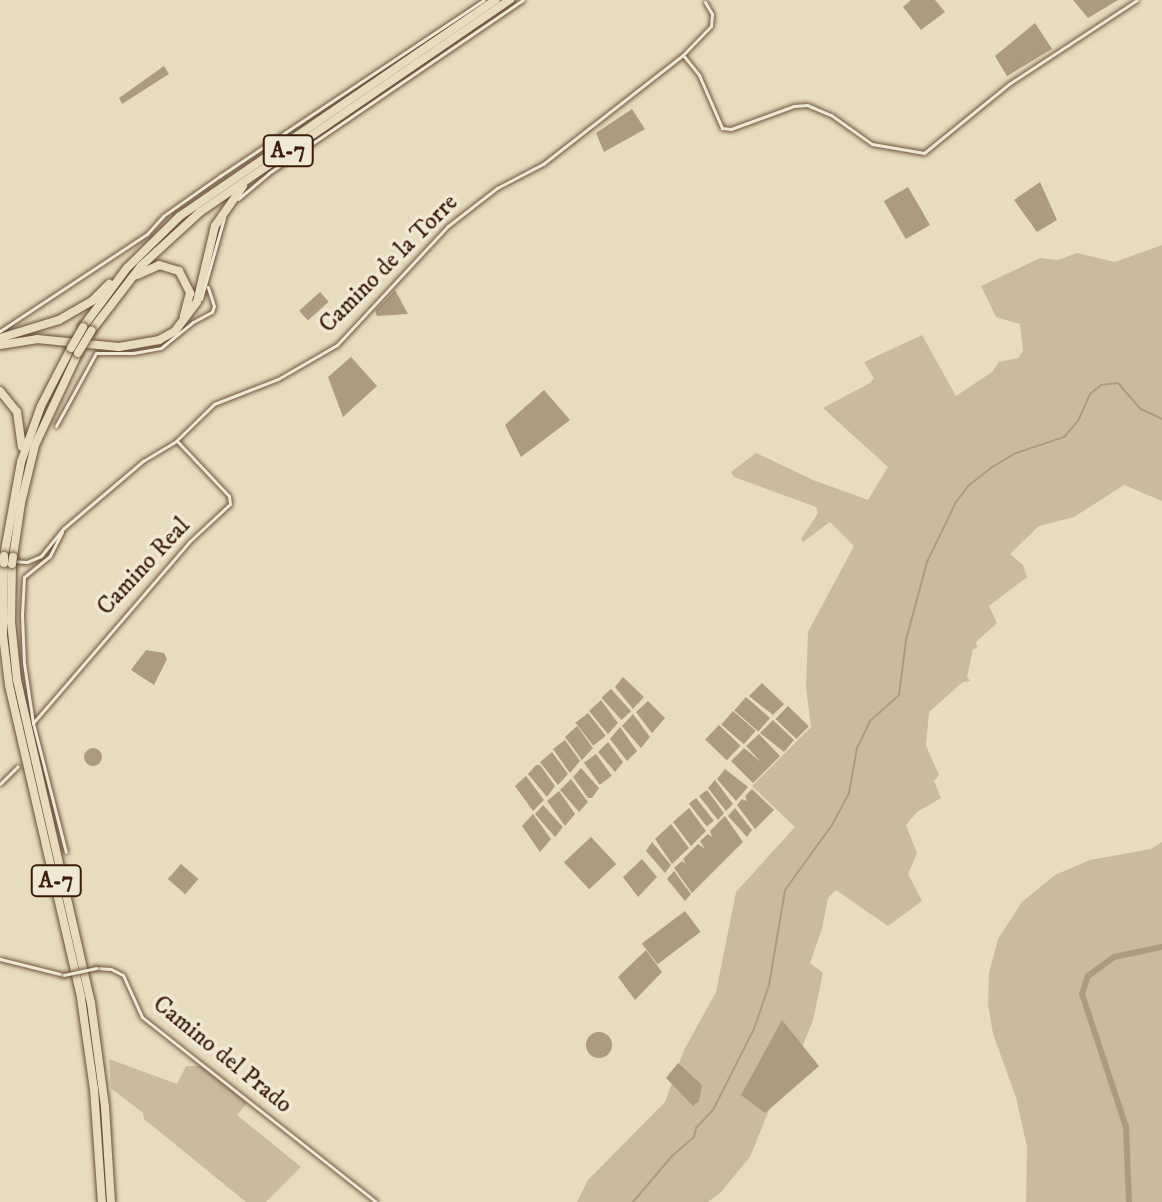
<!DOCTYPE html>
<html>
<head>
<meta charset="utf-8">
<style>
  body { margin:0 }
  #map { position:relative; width:1162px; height:1202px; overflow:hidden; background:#e7dcbd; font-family:"IM FELL DW Pica",serif }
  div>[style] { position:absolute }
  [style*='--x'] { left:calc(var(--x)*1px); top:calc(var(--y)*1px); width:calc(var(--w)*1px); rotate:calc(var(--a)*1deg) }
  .green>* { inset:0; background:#cabb9f }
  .water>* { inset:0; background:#ad9b81; transform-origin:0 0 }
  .round { border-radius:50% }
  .stream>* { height:2px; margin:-1px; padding:0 1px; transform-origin:1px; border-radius:1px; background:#ad9b81 }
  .river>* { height:6px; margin:-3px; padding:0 3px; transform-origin:3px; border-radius:3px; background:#ad9b81 }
  .roads { filter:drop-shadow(0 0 2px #684c38) drop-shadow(0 0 2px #684c38) }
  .street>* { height:3px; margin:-1.5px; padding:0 1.5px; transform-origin:1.5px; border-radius:1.5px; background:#efe8d4 }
  .highway>* { height:8px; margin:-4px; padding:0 4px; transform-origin:4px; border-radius:4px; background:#e7dcbd }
  .bridges { filter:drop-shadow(0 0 2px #684c38) drop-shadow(0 0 2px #684c38) }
  .street-bridge>* { height:3px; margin:-1.5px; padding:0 1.5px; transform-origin:1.5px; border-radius:1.5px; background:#efe8d4 }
  .highway-bridge>* { height:8px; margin:-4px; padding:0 4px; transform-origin:4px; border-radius:4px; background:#e7dcbd }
  span { translate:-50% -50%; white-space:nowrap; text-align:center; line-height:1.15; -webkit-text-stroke:7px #efe8d4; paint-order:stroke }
  .shield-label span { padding:2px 6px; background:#efe8d4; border:2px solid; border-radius:6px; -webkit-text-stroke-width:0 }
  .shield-label { font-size:22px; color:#3d1c0c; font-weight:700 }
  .street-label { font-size:24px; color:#3d1c0c }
</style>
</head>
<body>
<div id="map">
  <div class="green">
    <i style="clip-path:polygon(1162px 245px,1162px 501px,1124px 485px,1074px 517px,1039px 526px,1010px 554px,1023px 565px,1027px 577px,989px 606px,997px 623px,976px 642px,977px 648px,973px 649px,967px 677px,970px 681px,963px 682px,929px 712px,926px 746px,939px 775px,934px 781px,941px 798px,917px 812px,906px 825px,917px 853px,908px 874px,922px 901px,888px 926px,836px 890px,828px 898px,822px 929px,810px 963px,823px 973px,813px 1020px,798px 1057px,775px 1095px,750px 1157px,721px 1192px,708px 1202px,577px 1202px,588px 1180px,665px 1102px,684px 1050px,716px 992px,736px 892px,795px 827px,752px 786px,811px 727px,806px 687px,808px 632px,854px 546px,830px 522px,803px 542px,801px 539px,818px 513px,816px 507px,734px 477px,731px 472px,756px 453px,813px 480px,868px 500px,888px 467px,823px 408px,870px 383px,874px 378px,864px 362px,922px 335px,956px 396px,992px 372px,999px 362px,1018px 358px,1023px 351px,1020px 324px,996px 317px,981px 286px,1040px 258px,1058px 260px,1077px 253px,1115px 262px)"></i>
    <i style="clip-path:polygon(1162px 842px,1162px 1202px,1026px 1202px,1027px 1147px,1016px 1097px,993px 1034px,988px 1004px,989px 973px,998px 939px,1022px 902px,1055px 875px,1090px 860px,1151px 849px)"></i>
    <i style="clip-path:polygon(109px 1059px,177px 1084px,186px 1066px,203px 1066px,247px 1103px,237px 1115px,301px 1167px,266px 1202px,246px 1202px,144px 1119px,143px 1113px,111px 1088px)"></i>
  </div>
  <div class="water">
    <i style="clip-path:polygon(911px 0,935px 0,945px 12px,921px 30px,903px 7px)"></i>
    <i style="clip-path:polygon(1073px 0,1118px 0,1088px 18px)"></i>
    <i style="clip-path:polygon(1035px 23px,1052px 49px,1007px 76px,995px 56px)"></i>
    <i style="clip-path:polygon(164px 66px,169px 74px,122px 104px,119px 98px)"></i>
    <i style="clip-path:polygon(632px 109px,645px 129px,604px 152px,596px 133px)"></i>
    <i style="clip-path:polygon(1040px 182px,1057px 220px,1037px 232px,1014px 200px)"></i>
    <i style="left:908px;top:187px;width:44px;height:28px;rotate:60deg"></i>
    <i style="clip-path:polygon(395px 290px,408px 314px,377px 316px,375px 311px)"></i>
    <i style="left:320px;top:292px;width:13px;height:28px;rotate:48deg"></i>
    <i style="clip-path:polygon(351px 357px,377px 386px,343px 417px,328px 377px)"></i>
    <i style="clip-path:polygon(544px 390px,570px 420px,521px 457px,505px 425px)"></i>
    <i style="clip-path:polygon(146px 650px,164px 653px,167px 659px,154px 685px,131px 670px)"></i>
    <i style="clip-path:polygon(623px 677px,644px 697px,633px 709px,615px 687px)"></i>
    <i style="clip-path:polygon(762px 683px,784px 704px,773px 715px,749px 696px)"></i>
    <i style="left:611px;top:689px;width:30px;height:13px;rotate:48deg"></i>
    <i style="left:746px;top:697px;width:32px;height:18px;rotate:41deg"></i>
    <i style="clip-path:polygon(601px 700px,618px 723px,608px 734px,589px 711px)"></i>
    <i style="clip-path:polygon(648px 701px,665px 718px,652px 733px,636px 712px)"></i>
    <i style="left:788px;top:706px;width:29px;height:18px;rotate:44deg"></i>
    <i style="left:733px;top:711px;width:30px;height:18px;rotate:41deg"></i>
    <i style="left:588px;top:713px;width:29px;height:16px;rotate:52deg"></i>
    <i style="clip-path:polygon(633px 714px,650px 737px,641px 748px,622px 726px)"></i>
    <i style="clip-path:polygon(773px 720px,794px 740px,784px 752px,760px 733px)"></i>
    <i style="left:719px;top:725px;width:30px;height:20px;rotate:44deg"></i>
    <i style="clip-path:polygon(577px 726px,593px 748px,582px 760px,565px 737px)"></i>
    <i style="clip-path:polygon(620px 727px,637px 751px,627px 761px,610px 739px)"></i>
    <i style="clip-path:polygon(759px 734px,780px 756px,753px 783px,731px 761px,744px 748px,761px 762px,746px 746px)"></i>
    <i style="clip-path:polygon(565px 740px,580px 761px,570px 773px,553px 749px)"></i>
    <i style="clip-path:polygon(608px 742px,623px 762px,615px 772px,598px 752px)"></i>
    <i class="round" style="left:84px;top:748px;width:18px;height:18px"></i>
    <i style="clip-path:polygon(552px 752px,568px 774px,558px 785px,540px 762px)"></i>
    <i style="left:596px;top:754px;width:27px;height:15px;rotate:54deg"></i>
    <i style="clip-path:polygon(536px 765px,540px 765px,555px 786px,547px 797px,528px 774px)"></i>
    <i style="clip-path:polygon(581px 768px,599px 788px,592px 798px,588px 798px,573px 777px)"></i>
    <i style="clip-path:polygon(725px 769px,748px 787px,736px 801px,717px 779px)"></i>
    <i style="clip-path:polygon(526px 776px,544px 800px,533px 811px,515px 786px)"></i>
    <i style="clip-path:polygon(571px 779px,588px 802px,579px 812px,560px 790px)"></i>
    <i style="clip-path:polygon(715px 780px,733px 804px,726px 811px,708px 788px)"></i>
    <i style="clip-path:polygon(752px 789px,774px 810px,755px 829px,737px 805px,742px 799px,747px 801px,745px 796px)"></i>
    <i style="clip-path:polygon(707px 790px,724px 813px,718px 820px,699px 796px)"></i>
    <i style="clip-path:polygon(559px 791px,575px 814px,565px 826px,547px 801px)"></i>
    <i style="left:696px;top:798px;width:29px;height:9px;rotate:52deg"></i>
    <i style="clip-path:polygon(543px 805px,563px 827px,555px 837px,535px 814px)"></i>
    <i style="clip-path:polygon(689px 808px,706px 831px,691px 846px,673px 822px)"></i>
    <i style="clip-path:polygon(735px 808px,752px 830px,747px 837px,728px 816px)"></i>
    <i style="clip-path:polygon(533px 814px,551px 839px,540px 852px,522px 826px)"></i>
    <i style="clip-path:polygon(725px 816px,743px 842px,692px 893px,674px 868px,682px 861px,686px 864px,683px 859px,698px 844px,705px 849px,700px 841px,708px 834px,712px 837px,710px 831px)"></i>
    <i style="clip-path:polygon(671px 824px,689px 848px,672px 864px,655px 839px)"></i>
    <i style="left:591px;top:837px;width:37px;height:37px;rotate:47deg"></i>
    <i style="clip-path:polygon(652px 842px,671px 865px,665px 873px,646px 851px)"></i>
    <i style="clip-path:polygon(642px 859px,657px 877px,638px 897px,623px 877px)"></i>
    <i style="left:181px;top:864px;width:23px;height:20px;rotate:41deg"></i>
    <i style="clip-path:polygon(674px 871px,691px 894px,685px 901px,667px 879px)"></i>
    <i style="left:685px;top:911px;width:26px;height:54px;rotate:53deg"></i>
    <i style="clip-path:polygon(646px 950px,662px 972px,635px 1000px,618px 977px)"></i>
    <i style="clip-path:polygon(782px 1020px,819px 1066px,765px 1113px,741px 1095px)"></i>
    <i class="round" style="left:586px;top:1032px;width:26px;height:26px"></i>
    <i style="clip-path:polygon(678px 1063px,702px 1085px,699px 1101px,693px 1106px,666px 1078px)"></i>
  </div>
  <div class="stream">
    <i style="--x:633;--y:1202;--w:60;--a:-49.7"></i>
    <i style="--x:672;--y:1156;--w:29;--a:-41"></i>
    <i style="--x:694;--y:1137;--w:9;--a:-77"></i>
    <i style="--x:696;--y:1128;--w:25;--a:-47"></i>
    <i style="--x:713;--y:1110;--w:91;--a:-63.2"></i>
    <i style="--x:754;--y:1029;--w:46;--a:-71.2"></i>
    <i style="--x:769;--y:985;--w:96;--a:-80.4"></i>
    <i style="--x:785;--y:890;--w:80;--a:-54.1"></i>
    <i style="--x:832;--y:825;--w:36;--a:-62"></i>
    <i style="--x:849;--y:793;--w:46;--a:-79.9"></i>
    <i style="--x:857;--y:748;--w:30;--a:-64"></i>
    <i style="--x:870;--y:721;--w:39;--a:-42"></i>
    <i style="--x:899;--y:695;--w:55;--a:-82.7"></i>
    <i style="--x:906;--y:640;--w:81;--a:-74.9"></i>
    <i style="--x:927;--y:562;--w:67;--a:-64.2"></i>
    <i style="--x:956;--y:502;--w:20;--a:-53"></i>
    <i style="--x:968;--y:486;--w:33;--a:-38"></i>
    <i style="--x:994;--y:466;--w:26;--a:-31"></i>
    <i style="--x:1016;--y:453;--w:51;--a:-18.4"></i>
    <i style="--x:1064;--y:437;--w:21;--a:-49"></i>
    <i style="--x:1078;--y:421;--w:30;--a:-66"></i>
    <i style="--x:1090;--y:394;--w:14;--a:-39"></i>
    <i style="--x:1101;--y:385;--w:17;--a:-7"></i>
    <i style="--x:1118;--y:383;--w:35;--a:49"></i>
    <i style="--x:1141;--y:409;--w:23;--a:25"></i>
  </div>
  <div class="river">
    <i style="--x:1129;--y:1202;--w:75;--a:-92.3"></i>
    <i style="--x:1126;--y:1127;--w:140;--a:-108.3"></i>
    <i style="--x:1082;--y:994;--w:19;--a:-72"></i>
    <i style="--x:1088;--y:976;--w:32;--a:-36"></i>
    <i style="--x:1114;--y:957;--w:49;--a:-11.8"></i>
  </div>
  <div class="roads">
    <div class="street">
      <i style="--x:683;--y:55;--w:26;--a:51"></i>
      <i style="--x:699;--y:75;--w:58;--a:66.5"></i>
      <i style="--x:722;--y:128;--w:9;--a:6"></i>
      <i style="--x:731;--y:129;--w:67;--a:-20.1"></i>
      <i style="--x:794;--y:106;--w:13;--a:-4"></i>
      <i style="--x:807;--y:105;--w:26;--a:23"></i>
      <i style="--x:831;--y:115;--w:50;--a:35.3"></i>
      <i style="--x:872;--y:144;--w:53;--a:9.8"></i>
      <i style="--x:924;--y:153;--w:109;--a:-39.1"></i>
      <i style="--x:1009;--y:84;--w:153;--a:-33.3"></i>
      <i style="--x:238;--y:199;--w:40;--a:-40"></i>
      <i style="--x:269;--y:173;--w:307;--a:-34.3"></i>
      <i style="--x:201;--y:299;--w:84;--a:-74.1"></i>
      <i style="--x:0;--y:331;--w:176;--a:-33.4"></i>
      <i style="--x:147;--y:234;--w:24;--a:-48"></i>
      <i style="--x:163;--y:216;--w:70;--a:-35.1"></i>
      <i style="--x:220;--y:176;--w:317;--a:-33.7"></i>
      <i style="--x:56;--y:426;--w:83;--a:-61.3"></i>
      <i style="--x:96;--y:353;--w:37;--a:0"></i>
      <i style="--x:133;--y:353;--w:28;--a:-10"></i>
      <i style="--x:161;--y:348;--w:41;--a:-39.1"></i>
      <i style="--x:193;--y:322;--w:21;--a:-28"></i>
      <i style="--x:212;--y:312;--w:6;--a:-72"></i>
      <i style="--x:214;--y:306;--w:20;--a:-108"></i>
      <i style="--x:62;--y:532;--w:27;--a:117"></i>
      <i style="--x:50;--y:556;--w:33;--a:141"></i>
      <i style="--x:24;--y:577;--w:38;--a:93"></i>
      <i style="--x:22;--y:615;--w:48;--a:87.6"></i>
      <i style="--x:24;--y:663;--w:61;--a:81.5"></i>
      <i style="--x:33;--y:723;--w:133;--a:75.7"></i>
      <i style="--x:12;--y:561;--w:15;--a:4"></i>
      <i style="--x:27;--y:562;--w:15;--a:-23"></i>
      <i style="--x:41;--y:556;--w:36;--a:-51"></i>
      <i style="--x:64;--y:528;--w:104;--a:-40.3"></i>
      <i style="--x:143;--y:461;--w:39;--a:-31"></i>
      <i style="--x:176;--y:441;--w:53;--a:-44.2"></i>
      <i style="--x:214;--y:404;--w:69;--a:-21.3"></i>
      <i style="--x:278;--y:379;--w:68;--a:-30"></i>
      <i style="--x:337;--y:345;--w:163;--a:-47"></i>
      <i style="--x:448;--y:226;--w:62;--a:-37.8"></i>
      <i style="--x:497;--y:188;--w:52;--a:-27.6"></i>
      <i style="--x:543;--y:164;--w:177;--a:-37.9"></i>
      <i style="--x:683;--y:55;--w:40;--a:-46"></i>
      <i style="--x:711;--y:26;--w:12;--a:-85"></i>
      <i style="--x:712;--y:14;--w:14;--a:-120"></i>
      <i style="--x:33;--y:723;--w:239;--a:-49.2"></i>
      <i style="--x:189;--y:542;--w:56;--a:-42.8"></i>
      <i style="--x:230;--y:504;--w:8;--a:-97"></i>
      <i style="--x:229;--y:496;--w:76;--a:-133.4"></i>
      <i style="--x:0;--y:784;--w:25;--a:-45"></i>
      <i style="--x:0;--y:959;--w:66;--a:14"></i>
      <i style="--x:96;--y:968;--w:15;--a:4"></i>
      <i style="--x:111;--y:969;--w:13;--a:27"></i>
      <i style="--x:123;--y:975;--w:46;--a:65.7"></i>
      <i style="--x:142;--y:1017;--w:298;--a:38.3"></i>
    </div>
    <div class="highway">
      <i style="--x:137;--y:275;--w:24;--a:-24"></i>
      <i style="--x:159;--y:265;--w:21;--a:17"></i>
      <i style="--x:179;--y:271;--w:25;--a:63"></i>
      <i style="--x:190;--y:293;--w:24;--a:105"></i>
      <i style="--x:83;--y:327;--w:74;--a:-53.3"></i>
      <i style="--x:127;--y:268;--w:74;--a:-44.5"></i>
      <i style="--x:180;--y:216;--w:383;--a:-34.4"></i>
      <i style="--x:91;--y:331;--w:82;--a:-52.4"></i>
      <i style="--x:141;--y:266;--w:80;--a:-42.5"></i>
      <i style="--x:200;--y:212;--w:376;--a:-34.4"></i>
      <i style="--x:0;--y:338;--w:62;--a:-17"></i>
      <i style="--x:59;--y:320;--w:39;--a:-30"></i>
      <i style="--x:93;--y:300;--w:23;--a:-45"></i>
      <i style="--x:0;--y:345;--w:37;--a:-9"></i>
      <i style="--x:37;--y:339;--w:82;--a:5.6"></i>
      <i style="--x:119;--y:347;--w:41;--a:-9.9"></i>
      <i style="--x:159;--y:340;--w:18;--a:-29"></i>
      <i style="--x:175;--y:331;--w:36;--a:-53"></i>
      <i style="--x:197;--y:302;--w:78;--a:-76.7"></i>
      <i style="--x:215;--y:226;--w:49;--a:-55"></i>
      <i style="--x:0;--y:391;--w:27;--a:51"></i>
      <i style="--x:17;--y:412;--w:35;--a:82"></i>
      <i style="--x:4;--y:556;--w:96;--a:-79.7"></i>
      <i style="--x:21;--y:462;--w:59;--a:-70.3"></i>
      <i style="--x:41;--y:406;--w:65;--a:-62.7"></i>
      <i style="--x:13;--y:557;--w:55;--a:-81.6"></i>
      <i style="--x:21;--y:503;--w:60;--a:-76.4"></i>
      <i style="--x:35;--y:445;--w:102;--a:-64.9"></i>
      <i style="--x:4;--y:563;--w:72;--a:90.8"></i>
      <i style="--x:3;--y:635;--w:50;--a:83.2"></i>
      <i style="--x:9;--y:685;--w:321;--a:77"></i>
      <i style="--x:81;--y:998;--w:92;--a:81.9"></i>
      <i style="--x:94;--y:1089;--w:113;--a:86"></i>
      <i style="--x:12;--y:564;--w:58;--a:91"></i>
      <i style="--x:11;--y:622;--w:58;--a:84.1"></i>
      <i style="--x:17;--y:680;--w:331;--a:77.1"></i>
      <i style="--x:91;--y:1003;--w:105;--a:82.3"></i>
      <i style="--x:105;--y:1107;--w:95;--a:86.4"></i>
    </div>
  </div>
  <div class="bridges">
    <div class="street-bridge">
      <i style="--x:64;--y:975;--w:33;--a:-12"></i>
    </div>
    <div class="highway-bridge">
      <i style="--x:71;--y:348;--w:24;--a:-60"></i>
      <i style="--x:78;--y:353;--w:26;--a:-59"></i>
      <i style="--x:4;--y:563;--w:7;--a:-90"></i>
      <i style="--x:12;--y:564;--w:7;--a:-82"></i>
    </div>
  </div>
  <div class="shield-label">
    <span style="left:288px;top:151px">A-7</span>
    <span style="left:56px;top:881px">A-7</span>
  </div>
  <div class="street-label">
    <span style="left:389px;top:264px;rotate:-45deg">Camino de la Torre</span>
    <span style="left:144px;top:567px;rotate:-47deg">Camino Real</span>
    <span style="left:222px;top:1055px;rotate:39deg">Camino del Prado</span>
  </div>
</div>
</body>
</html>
